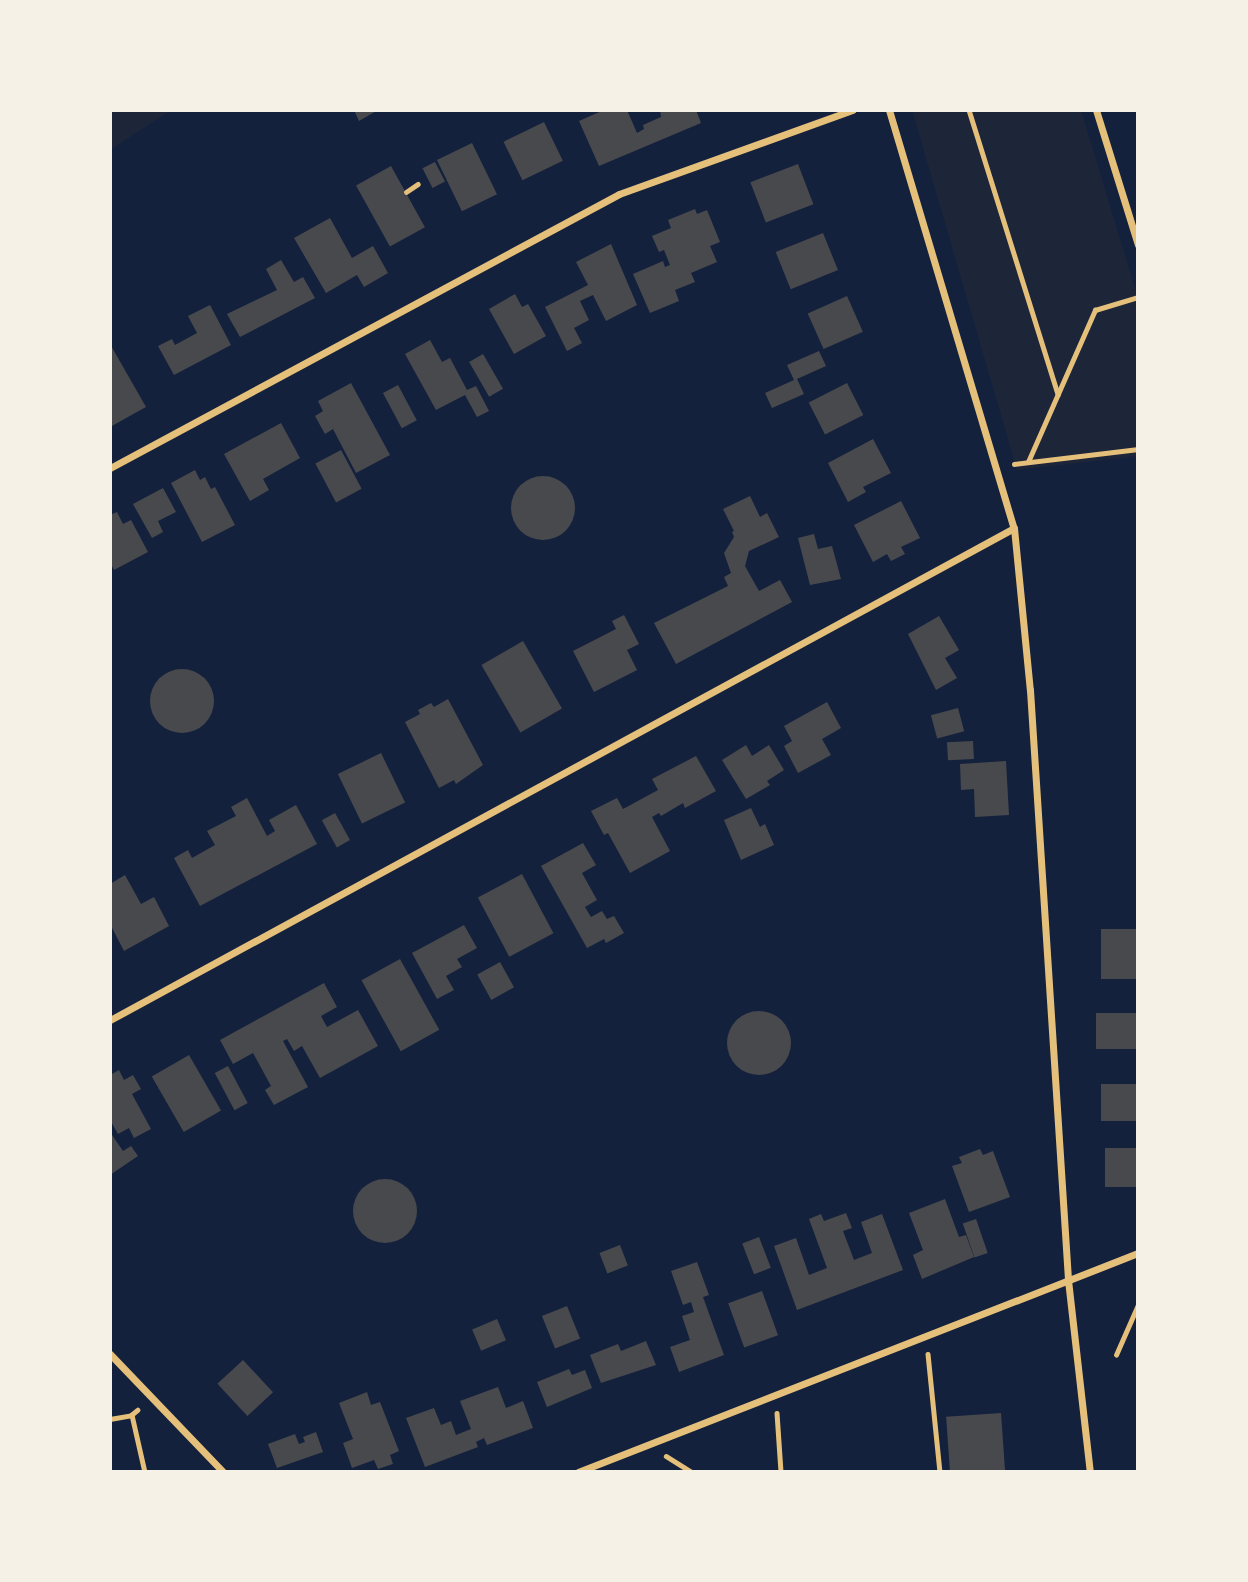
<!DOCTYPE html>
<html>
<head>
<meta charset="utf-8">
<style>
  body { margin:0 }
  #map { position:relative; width:1248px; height:1582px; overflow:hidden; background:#14213d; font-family:"Source Serif 4",serif }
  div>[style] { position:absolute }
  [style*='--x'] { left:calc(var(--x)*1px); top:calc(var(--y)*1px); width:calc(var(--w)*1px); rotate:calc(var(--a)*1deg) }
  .green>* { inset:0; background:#1d2539 }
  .building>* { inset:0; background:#48494c; transform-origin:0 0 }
  .round { border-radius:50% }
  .path>* { height:4.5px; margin:-2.25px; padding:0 2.25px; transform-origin:2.25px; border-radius:2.25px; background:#e5c07b }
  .minor>* { height:7px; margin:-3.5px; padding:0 3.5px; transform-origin:3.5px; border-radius:3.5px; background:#e5c07b }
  span { translate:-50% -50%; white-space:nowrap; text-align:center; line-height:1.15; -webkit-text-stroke:6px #f6f1e7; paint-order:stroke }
  .frame { position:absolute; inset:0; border:112px solid #f6f1e7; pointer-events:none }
</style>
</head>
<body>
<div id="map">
  <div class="green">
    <i style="clip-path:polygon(110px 110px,171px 110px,110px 150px)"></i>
    <i style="clip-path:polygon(912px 110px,1081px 110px,1138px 298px,1138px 456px,1017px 470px)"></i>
  </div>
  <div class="building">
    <i style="clip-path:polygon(354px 110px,378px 110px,359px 121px)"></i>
    <i style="clip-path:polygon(604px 110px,627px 110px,637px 133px,644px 129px,643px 125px,661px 117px,660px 110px,696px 110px,701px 123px,599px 166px,579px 121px)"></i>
    <i style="left:544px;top:122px;width:43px;height:45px;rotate:64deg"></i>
    <i style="left:472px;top:143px;width:57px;height:39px;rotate:64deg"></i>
    <i style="left:435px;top:162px;width:22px;height:14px;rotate:63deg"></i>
    <i style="left:798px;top:164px;width:43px;height:51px;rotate:69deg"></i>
    <i style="left:391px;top:166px;width:70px;height:40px;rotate:61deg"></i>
    <i style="clip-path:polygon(695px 209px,697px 214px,707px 210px,720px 242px,710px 246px,717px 262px,691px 273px,695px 282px,675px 290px,679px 301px,650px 313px,633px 274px,663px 261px,665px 267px,670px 265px,664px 250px,659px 252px,652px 236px,671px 228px,668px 220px)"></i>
    <i style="clip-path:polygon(330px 218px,352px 258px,373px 246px,388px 273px,364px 287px,357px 275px,326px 293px,294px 238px)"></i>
    <i style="left:823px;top:233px;width:40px;height:51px;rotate:68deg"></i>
    <i style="clip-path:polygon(611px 244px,637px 305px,606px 321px,593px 295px,580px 301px,589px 320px,574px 328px,582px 343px,567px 351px,545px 307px,588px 285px,576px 262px)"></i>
    <i style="clip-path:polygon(281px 260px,294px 282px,303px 277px,315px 298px,240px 337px,227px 314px,277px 290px,266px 269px)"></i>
    <i style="clip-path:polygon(515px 294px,522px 307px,528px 304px,546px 336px,514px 354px,489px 309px)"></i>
    <i style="left:847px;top:296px;width:39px;height:43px;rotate:66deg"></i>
    <i style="clip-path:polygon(210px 305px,231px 345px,174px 375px,158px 346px,172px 339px,175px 345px,197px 333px,188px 316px)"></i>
    <i style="clip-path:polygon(430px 340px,442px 362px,450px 358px,467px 390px,476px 386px,489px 411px,477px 417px,465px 395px,436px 410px,405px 354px)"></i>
    <i style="clip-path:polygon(110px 344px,146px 407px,110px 427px)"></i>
    <i style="clip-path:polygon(819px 351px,826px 366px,797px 379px,804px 394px,772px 408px,765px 393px,794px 380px,787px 365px)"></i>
    <i style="left:483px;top:354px;width:40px;height:16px;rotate:60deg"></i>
    <i style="clip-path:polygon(351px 383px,390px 455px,356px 473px,333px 429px,325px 434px,315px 416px,323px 411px,318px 401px)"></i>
    <i style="left:847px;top:383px;width:36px;height:43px;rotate:63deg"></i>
    <i style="left:398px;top:385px;width:40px;height:17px;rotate:62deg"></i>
    <i style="clip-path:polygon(281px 423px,300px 458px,263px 479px,269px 490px,250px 501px,224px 454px)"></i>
    <i style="clip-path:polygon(873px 439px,891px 473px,863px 487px,866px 492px,848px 502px,828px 463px)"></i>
    <i style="left:341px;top:450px;width:44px;height:29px;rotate:62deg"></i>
    <i style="clip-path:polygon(195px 470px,200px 480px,205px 477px,211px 489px,215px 487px,235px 525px,202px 542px,171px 483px)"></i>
    <i class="round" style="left:511px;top:476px;width:64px;height:64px"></i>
    <i style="clip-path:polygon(163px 488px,176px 512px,158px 521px,163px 532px,152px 538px,133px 504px)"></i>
    <i style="clip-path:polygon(750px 496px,760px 517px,767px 513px,779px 537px,749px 551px,745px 566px,759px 591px,780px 580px,792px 602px,676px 664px,654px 623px,728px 586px,724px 577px,731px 573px,724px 553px,734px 537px,732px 532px,734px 531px,723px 509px)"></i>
    <i style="clip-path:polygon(901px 501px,920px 538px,901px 547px,905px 554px,891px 561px,887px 554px,873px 562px,854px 525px)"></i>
    <i style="clip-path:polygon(117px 512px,123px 524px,131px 520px,148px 552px,114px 570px,110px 562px,110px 515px)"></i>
    <i style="clip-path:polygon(814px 534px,818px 549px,832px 546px,841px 579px,810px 585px,798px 538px)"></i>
    <i style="clip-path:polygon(624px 615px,639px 644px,627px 650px,637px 670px,594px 692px,573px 651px,616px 629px,612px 621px)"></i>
    <i style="clip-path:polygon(939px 616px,959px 650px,945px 658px,957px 678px,936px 690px,908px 634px)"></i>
    <i style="left:523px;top:641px;width:78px;height:48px;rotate:60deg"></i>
    <i class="round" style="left:150px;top:669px;width:64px;height:64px"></i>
    <i style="clip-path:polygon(448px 699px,483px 765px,456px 784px,454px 780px,439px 788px,405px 722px,420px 714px,418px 710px,431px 703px,434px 707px)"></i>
    <i style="clip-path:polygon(827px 702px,841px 728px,822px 739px,831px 755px,798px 773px,784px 746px,792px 741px,784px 726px)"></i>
    <i style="left:958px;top:708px;width:24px;height:28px;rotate:75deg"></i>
    <i style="left:973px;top:741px;width:18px;height:26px;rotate:87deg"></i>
    <i style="clip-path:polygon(746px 745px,752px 756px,769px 745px,784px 770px,767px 781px,770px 785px,746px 799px,722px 760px)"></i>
    <i style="left:381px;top:753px;width:55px;height:48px;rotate:64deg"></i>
    <i style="clip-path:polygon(696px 756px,716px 791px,685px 808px,683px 803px,661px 816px,659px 813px,652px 817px,670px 851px,630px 873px,608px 833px,604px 835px,591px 811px,617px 798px,623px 809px,658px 790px,652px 779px)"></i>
    <i style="clip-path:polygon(1006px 761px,1009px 815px,975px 817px,974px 789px,961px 790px,960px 764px)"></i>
    <i style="clip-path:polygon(247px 798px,267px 836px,275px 831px,269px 820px,296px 805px,317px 844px,200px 906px,174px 858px,188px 850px,192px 858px,215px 845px,207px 831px,236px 816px,231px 807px)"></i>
    <i style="clip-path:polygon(751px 808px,760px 827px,765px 824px,774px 845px,741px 860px,724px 820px)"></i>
    <i style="left:335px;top:813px;width:31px;height:15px;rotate:61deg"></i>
    <i style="clip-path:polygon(583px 843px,596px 865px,582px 873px,597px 900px,585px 907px,591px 917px,602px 911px,607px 919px,614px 916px,624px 933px,606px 943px,604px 939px,587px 948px,541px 866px)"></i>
    <i style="left:522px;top:874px;width:67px;height:50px;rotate:62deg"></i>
    <i style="clip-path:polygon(125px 875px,141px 904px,154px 897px,169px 926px,124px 951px,110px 924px,110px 884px)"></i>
    <i style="clip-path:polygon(464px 925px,477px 948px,457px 959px,462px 967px,446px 976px,454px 990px,437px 999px,412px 953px)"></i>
    <i style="left:1138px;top:929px;width:50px;height:37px;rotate:90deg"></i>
    <i style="left:400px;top:959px;width:81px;height:44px;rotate:61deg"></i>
    <i style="left:500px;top:962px;width:29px;height:26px;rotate:61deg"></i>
    <i style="clip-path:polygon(324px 983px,337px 1007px,321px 1016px,327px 1027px,358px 1010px,378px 1046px,320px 1078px,302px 1046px,294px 1051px,287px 1039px,283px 1041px,308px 1087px,274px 1105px,265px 1090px,271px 1086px,253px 1053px,233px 1064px,220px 1040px)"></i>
    <i class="round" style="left:727px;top:1011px;width:64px;height:64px"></i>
    <i style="left:1138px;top:1013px;width:36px;height:42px;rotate:90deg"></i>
    <i style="left:189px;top:1055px;width:64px;height:43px;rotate:60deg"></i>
    <i style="left:228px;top:1066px;width:42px;height:15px;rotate:62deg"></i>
    <i style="clip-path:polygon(119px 1070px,124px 1080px,133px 1075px,141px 1089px,132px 1094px,151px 1129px,134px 1138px,129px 1128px,118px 1134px,110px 1120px,110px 1075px)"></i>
    <i style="left:1138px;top:1084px;width:37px;height:37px;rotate:90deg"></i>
    <i style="clip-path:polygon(110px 1132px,123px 1151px,131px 1146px,138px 1156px,110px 1175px)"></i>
    <i style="left:1138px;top:1148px;width:39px;height:33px;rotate:90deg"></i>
    <i style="clip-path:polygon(980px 1149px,983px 1155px,993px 1151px,1010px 1197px,969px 1212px,952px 1166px,962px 1163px,959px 1157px)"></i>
    <i class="round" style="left:353px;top:1179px;width:64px;height:64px"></i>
    <i style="clip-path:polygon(945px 1199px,959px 1237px,966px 1235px,974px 1257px,922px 1279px,913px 1255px,923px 1250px,909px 1213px)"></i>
    <i style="clip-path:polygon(846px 1213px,852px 1228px,843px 1231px,854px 1260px,872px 1253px,861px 1222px,882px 1214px,903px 1270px,797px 1310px,774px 1246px,796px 1238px,809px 1275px,827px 1268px,809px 1219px,821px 1214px,824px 1221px)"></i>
    <i style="left:976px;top:1219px;width:36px;height:14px;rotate:71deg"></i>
    <i style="left:759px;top:1237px;width:33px;height:18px;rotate:69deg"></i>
    <i style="left:620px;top:1245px;width:22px;height:22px;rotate:69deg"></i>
    <i style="clip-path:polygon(697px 1262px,709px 1295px,703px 1297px,724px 1355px,679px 1372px,670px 1347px,690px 1340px,682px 1316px,694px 1312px,691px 1302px,683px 1305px,671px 1271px)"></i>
    <i style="left:762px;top:1291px;width:47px;height:36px;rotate:70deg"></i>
    <i style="left:567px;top:1306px;width:35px;height:27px;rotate:68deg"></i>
    <i style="left:497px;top:1319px;width:23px;height:27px;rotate:67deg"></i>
    <i style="clip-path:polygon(646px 1341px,656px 1365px,601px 1383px,590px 1355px,618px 1344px,621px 1351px)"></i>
    <i style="left:243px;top:1360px;width:44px;height:35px;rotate:47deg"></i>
    <i style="clip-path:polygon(569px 1369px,572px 1375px,585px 1370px,592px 1388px,547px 1407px,537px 1382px)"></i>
    <i style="clip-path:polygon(498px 1387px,506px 1408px,523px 1401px,533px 1428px,487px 1445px,484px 1438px,476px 1442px,478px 1447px,425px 1467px,406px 1418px,434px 1408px,441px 1425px,451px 1421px,456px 1435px,471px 1429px,460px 1401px)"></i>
    <i style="clip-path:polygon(367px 1392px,371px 1405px,380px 1402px,399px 1451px,390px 1455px,393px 1464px,378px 1469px,374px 1460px,352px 1468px,343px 1443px,353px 1439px,339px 1403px)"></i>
    <i style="left:1001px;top:1413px;width:59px;height:55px;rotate:86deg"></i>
    <i style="clip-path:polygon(316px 1432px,323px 1452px,277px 1468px,268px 1444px,295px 1434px,299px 1444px,305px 1442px,303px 1437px)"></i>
  </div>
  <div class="path">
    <i style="--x:969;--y:110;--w:298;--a:72.6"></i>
    <i style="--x:406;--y:192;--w:14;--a:-34"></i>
    <i style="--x:1028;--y:462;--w:166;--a:-66.2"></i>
    <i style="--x:1095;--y:310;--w:45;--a:-16.8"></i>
    <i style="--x:1014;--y:464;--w:125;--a:-6.9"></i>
    <i style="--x:928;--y:1354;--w:119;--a:84.2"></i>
    <i style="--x:1116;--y:1355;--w:55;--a:-66.3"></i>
    <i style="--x:138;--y:1410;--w:8;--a:140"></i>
    <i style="--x:132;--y:1415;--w:58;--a:77.2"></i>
    <i style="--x:777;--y:1413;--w:59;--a:86.1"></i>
    <i style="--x:110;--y:1419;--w:22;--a:-10"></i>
    <i style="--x:666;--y:1456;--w:31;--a:32"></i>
  </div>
  <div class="minor">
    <i style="--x:889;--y:110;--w:436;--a:73.4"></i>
    <i style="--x:1014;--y:528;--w:163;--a:84.4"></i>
    <i style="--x:1030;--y:690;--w:591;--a:86.31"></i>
    <i style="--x:1068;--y:1280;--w:193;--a:83.5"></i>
    <i style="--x:1096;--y:110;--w:141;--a:72.7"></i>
    <i style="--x:110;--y:468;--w:578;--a:-28.29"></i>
    <i style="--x:619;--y:194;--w:248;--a:-19.8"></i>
    <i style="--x:110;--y:1020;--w:1029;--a:-28.56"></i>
    <i style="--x:110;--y:1354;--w:163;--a:46.2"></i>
    <i style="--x:578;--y:1472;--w:601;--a:-21.36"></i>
  </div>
  <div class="frame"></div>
</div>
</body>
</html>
